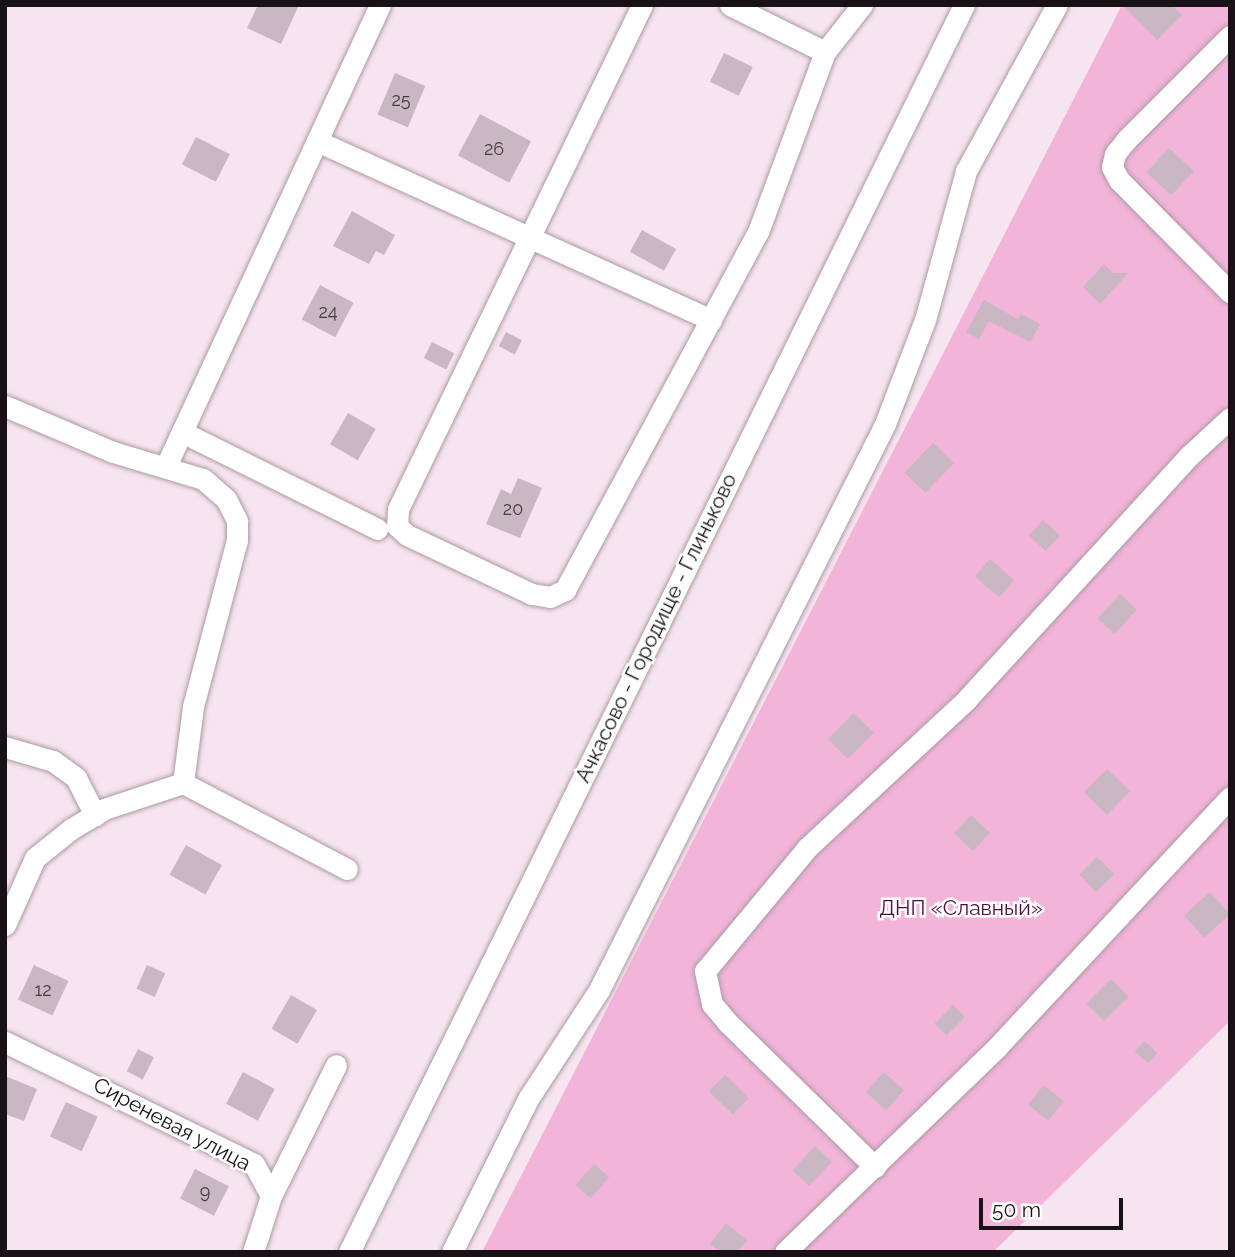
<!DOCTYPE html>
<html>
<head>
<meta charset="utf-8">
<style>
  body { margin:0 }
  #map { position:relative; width:1235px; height:1257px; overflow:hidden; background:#f6e4ee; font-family:Raleway,sans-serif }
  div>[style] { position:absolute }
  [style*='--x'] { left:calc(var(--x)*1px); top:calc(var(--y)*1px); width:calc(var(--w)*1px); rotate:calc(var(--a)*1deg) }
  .green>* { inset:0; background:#f2b4d9 }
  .building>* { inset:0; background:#c9b8c2; transform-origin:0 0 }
  .roads { filter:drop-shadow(0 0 2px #ab9aa4) drop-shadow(0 0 2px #ab9aa4) }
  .minor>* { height:21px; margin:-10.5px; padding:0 10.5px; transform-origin:10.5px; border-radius:10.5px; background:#fff }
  span { translate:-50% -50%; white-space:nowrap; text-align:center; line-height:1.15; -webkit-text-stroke:5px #fff; paint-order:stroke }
  .number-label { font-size:18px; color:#443c41 }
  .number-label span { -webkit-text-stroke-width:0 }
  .street-label { font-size:21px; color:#181216 }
  .park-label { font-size:21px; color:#4f0d3c }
  .frame { position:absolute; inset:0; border:7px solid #181216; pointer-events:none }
  .scale { position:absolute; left:979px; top:1198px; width:144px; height:32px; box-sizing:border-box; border:4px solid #181216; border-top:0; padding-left:9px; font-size:21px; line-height:24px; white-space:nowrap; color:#181216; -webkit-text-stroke:5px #fff; paint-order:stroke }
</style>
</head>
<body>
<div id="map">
  <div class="green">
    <i style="clip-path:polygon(1122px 5px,1230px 5px,1230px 1021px,993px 1252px,482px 1252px)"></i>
  </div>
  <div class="building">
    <i style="clip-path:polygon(258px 5px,299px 5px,281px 44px,247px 28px)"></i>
    <i style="clip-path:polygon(1123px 5px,1172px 5px,1182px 15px,1157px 40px)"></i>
    <i style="left:724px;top:53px;width:32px;height:32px;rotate:26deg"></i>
    <i style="left:395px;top:73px;width:33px;height:45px;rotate:23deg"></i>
    <i style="left:480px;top:114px;width:58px;height:47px;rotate:28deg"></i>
    <i style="left:196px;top:137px;width:38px;height:31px;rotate:27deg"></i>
    <i style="left:1169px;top:148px;width:34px;height:33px;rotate:43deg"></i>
    <i style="clip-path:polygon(352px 211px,395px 235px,384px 255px,376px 251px,369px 264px,333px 246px)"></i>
    <i style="left:642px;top:230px;width:39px;height:25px;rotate:29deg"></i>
    <i style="clip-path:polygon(1104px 264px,1113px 273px,1128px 273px,1100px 304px,1083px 287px)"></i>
    <i style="left:320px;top:285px;width:38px;height:39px;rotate:28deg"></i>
    <i style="clip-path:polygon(984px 300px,1018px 319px,1021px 314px,1040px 324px,1030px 342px,989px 321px,979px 339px,966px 332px)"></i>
    <i style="left:506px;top:332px;width:18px;height:16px;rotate:27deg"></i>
    <i style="left:432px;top:342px;width:25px;height:18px;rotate:27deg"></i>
    <i style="left:348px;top:413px;width:32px;height:36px;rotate:30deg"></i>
    <i style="left:933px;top:443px;width:29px;height:41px;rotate:44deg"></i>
    <i style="clip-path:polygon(518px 478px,542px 488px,520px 538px,486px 524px,501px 489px,511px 494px)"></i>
    <i style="left:1043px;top:520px;width:23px;height:21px;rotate:43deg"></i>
    <i style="left:990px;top:559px;width:32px;height:23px;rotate:41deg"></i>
    <i style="left:1120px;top:594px;width:23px;height:33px;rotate:43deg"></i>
    <i style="left:854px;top:713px;width:28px;height:37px;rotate:45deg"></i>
    <i style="left:1107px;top:769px;width:32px;height:33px;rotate:44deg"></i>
    <i style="left:971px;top:815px;width:26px;height:25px;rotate:43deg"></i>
    <i style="left:186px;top:845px;width:41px;height:34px;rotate:29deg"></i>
    <i style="left:1097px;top:857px;width:24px;height:25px;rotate:45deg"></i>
    <i style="left:1210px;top:892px;width:30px;height:35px;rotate:48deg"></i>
    <i style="left:34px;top:965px;width:38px;height:38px;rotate:25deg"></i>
    <i style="left:147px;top:965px;width:20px;height:26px;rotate:24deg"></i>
    <i style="left:1111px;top:979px;width:25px;height:35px;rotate:45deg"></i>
    <i style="left:291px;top:995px;width:30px;height:39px;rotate:30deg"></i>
    <i style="left:953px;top:1005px;width:17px;height:26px;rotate:45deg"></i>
    <i style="left:1144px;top:1041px;width:18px;height:14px;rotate:41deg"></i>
    <i style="left:138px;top:1049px;width:18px;height:25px;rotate:27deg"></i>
    <i style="left:243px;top:1072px;width:36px;height:36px;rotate:28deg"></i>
    <i style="left:884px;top:1072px;width:27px;height:27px;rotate:42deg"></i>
    <i style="left:725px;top:1075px;width:33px;height:23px;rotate:44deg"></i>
    <i style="clip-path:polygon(5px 1076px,37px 1089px,24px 1121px,5px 1114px)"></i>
    <i style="left:1044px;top:1085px;width:26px;height:25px;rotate:40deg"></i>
    <i style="left:66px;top:1102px;width:35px;height:38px;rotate:25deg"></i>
    <i style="left:815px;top:1146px;width:23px;height:33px;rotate:43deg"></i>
    <i style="left:594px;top:1164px;width:20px;height:28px;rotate:41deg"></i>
    <i style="left:195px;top:1169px;width:38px;height:33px;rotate:27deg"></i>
    <i style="clip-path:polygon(726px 1223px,747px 1240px,737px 1252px,720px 1252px,710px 1244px)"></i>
  </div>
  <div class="roads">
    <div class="minor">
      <i style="--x:642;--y:5;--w:560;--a:115.83"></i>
      <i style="--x:398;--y:509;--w:17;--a:93"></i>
      <i style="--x:397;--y:526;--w:13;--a:42"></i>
      <i style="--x:407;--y:535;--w:138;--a:25.3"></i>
      <i style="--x:532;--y:594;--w:18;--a:9"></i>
      <i style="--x:550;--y:597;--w:17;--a:-25"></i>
      <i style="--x:565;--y:590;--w:407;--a:-61.7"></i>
      <i style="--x:758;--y:232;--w:192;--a:-69.6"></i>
      <i style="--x:825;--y:52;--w:60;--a:-51.8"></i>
      <i style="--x:730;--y:5;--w:106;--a:26.3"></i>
      <i style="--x:1230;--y:36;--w:146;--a:135"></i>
      <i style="--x:1127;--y:139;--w:19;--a:129"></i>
      <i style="--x:1115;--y:154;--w:13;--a:103"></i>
      <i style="--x:1112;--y:167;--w:15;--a:62"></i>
      <i style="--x:1119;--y:180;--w:158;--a:45.3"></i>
      <i style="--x:317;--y:141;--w:433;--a:24.4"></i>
      <i style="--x:5;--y:406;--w:117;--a:23.1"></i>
      <i style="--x:113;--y:452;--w:94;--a:16.7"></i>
      <i style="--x:203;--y:479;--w:30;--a:41"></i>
      <i style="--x:226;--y:499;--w:25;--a:63"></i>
      <i style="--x:237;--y:521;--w:19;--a:90"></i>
      <i style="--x:237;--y:540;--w:173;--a:104.8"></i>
      <i style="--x:193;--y:707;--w:77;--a:97.5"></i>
      <i style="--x:182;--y:432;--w:218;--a:26.4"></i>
      <i style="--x:166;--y:466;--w:508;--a:-65.1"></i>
      <i style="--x:5;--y:747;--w:50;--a:16.3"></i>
      <i style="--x:53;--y:761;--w:29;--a:36"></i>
      <i style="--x:76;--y:778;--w:42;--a:62.8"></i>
      <i style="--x:5;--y:925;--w:73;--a:-65.9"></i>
      <i style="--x:35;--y:858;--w:46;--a:-38.9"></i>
      <i style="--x:71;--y:829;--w:39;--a:-31"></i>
      <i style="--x:104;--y:809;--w:83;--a:-18.2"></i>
      <i style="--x:183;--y:783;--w:185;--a:27.7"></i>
      <i style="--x:5;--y:1042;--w:277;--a:26.1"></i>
      <i style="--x:254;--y:1164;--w:36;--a:62"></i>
      <i style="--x:271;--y:1196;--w:59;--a:107.8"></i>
      <i style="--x:875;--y:1167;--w:206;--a:-135.6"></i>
      <i style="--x:728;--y:1023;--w:25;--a:-130"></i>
      <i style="--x:712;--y:1004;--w:34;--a:-102"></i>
      <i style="--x:705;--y:971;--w:161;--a:-50.3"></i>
      <i style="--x:808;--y:847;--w:216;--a:-42.9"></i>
      <i style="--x:966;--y:700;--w:332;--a:-47.6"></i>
      <i style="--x:1190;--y:455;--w:54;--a:-42.8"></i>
      <i style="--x:271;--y:1196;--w:146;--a:-63.6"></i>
      <i style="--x:349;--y:1252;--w:1390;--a:-63.75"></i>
      <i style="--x:452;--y:1252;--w:171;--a:-63.6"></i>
      <i style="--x:528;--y:1099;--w:130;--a:-56.9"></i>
      <i style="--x:599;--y:990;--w:634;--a:-63.19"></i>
      <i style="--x:885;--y:424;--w:111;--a:-69"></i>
      <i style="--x:925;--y:320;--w:155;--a:-74.6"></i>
      <i style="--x:966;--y:171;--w:189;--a:-61.3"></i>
      <i style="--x:785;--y:1252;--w:296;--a:-44"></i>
      <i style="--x:998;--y:1046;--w:340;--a:-47"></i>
    </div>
  </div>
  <div class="number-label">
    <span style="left:401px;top:100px">25</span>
    <span style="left:494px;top:149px">26</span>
    <span style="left:328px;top:312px">24</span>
    <span style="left:513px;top:509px">20</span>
    <span style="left:43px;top:990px">12</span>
    <span style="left:205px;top:1192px">9</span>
  </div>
  <div class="street-label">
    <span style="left:656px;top:628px;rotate:-64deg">Ачкасово - Городище - Глиньково</span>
    <span style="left:172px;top:1124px;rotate:28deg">Сиреневая улица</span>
  </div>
  <div class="park-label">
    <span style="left:961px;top:908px">ДНП «Славный»</span>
  </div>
  <div class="frame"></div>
  <div class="scale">50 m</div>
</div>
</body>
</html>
